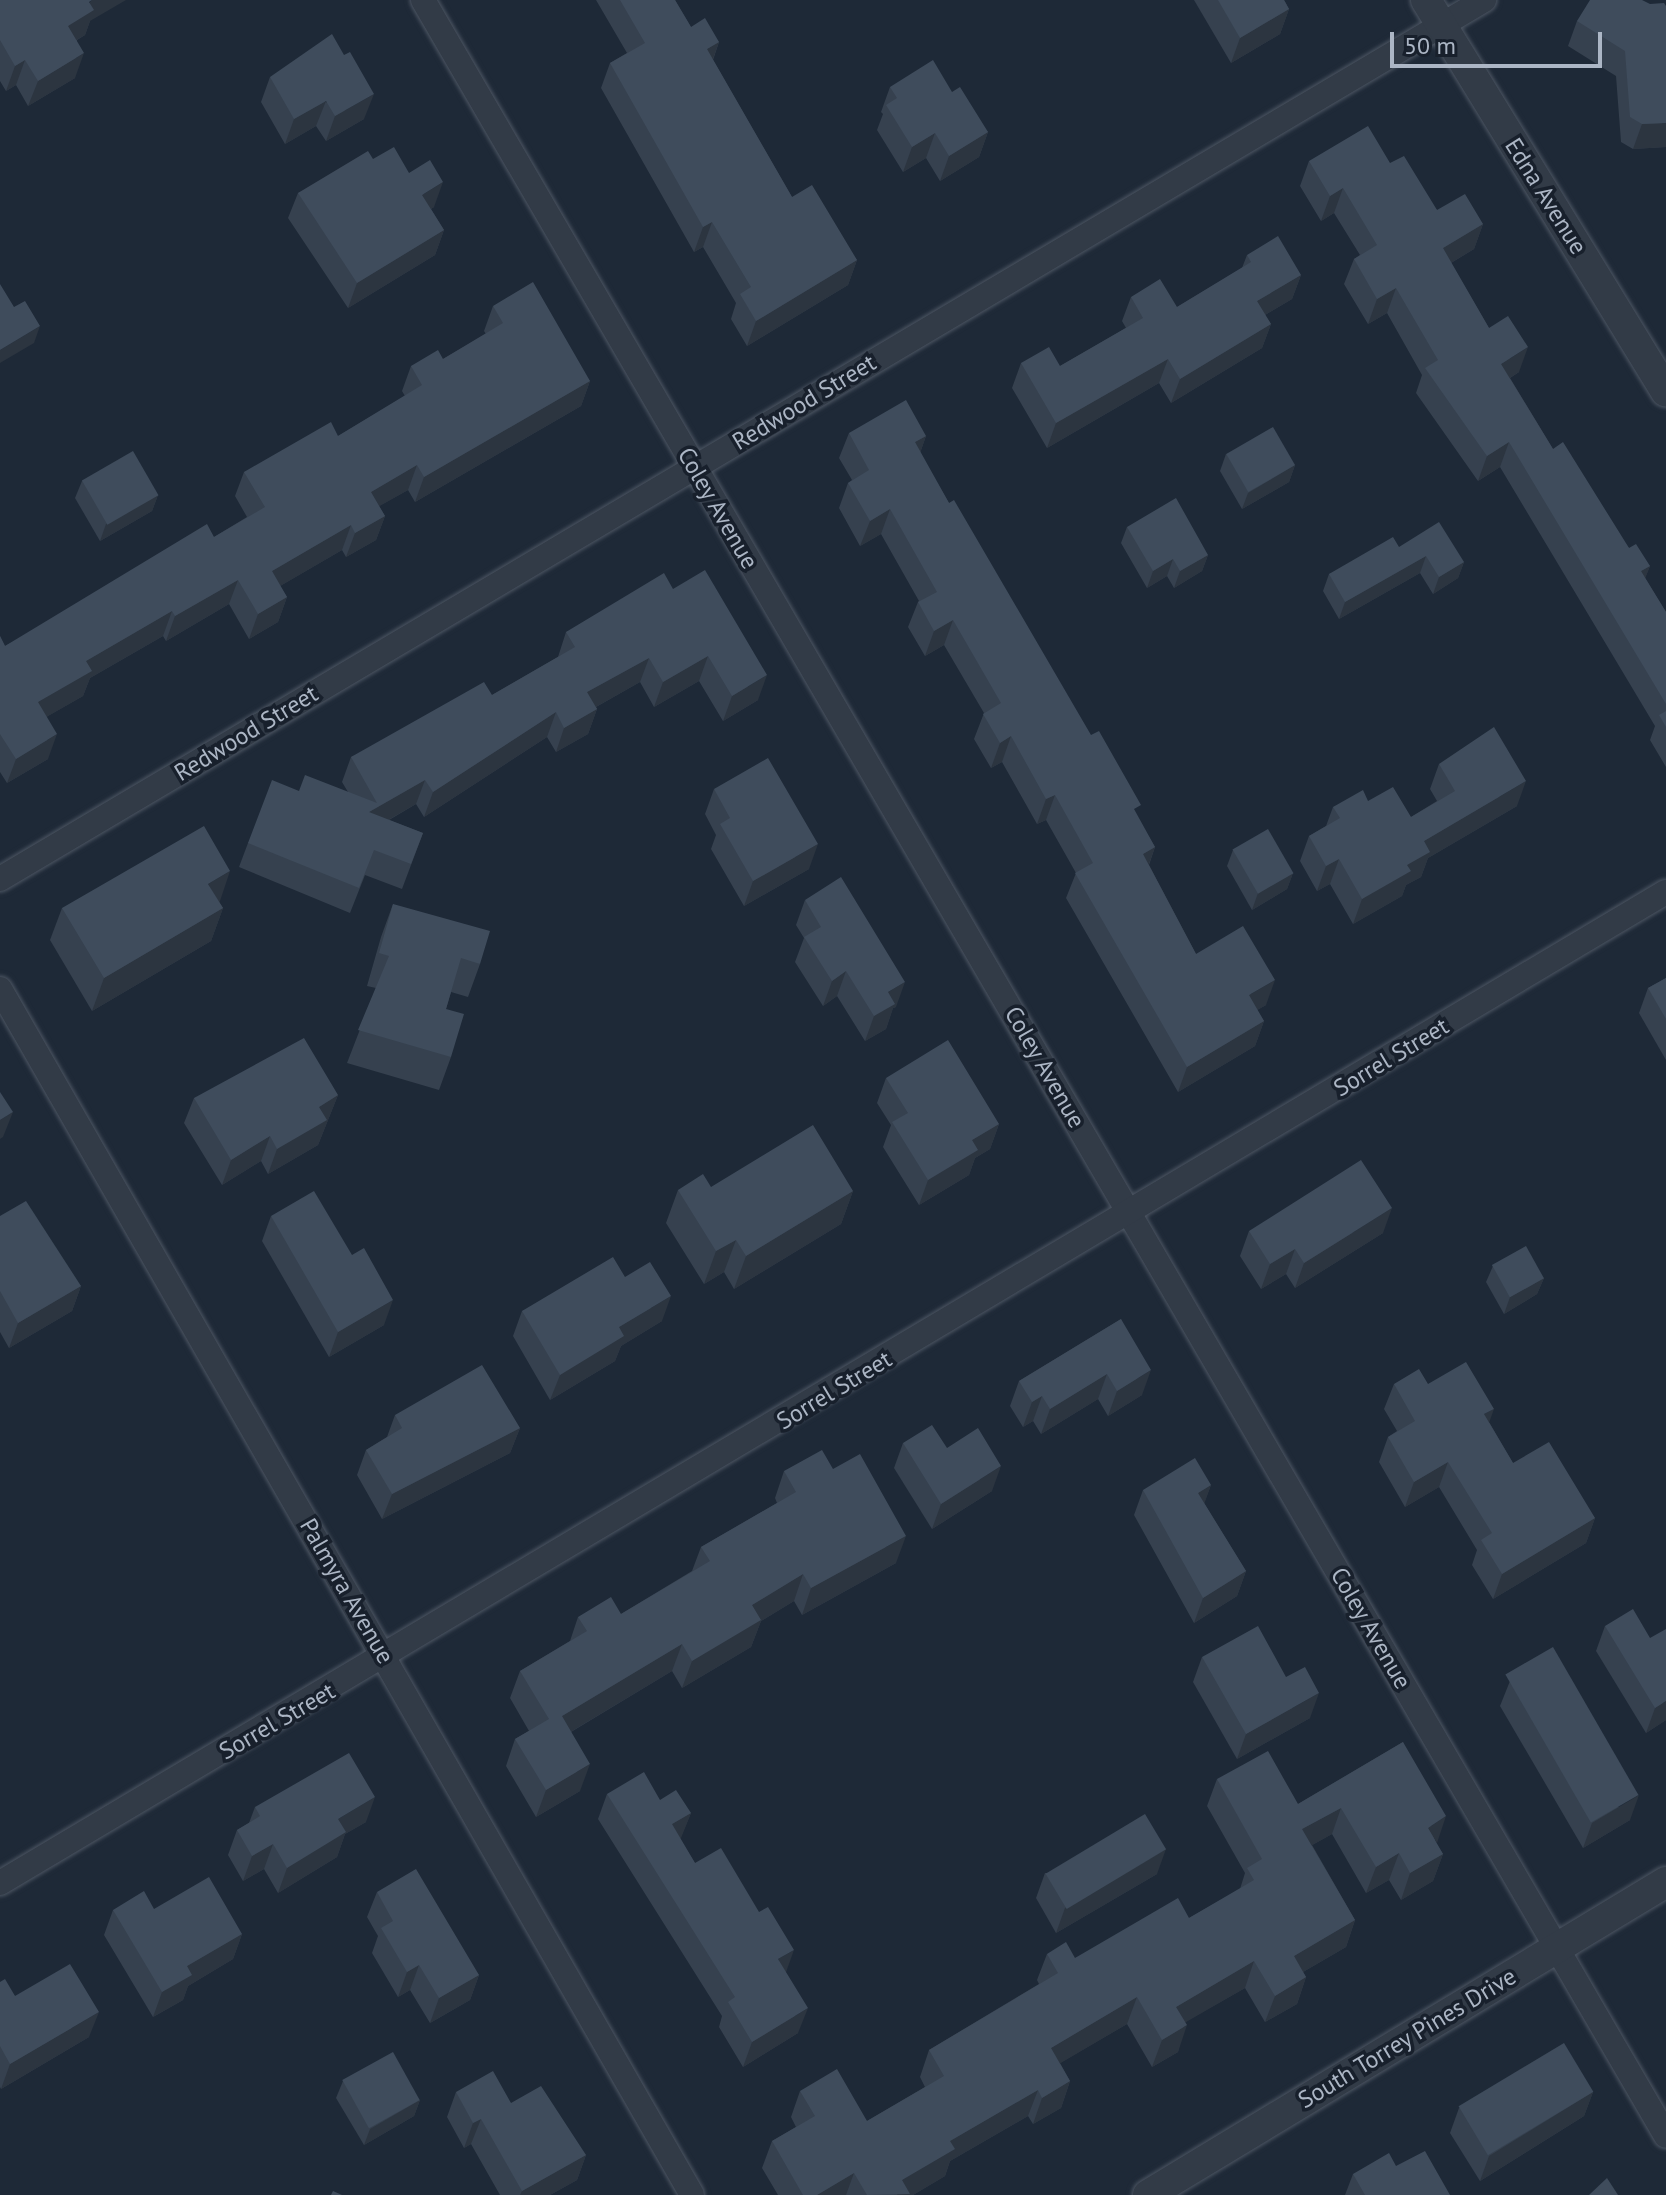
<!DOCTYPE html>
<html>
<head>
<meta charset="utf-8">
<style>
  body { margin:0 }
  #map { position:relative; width:1666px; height:2195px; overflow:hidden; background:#1e2937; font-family:"PT Sans",sans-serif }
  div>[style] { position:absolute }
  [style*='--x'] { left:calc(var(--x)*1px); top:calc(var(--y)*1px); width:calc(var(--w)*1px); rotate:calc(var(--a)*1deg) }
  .roads { filter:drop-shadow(0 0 2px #4d5663) drop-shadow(0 0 2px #4d5663) }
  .minor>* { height:24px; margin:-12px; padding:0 12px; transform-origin:12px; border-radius:12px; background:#323b47 }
  .tertiary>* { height:30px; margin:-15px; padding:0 15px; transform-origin:15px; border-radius:15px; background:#323b47 }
  .wall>* { inset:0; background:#36414f }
  .shaded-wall>* { inset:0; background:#2c3540 }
  .building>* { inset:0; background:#3f4c5c; transform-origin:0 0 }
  span { translate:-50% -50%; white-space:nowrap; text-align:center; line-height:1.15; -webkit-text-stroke:7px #18202c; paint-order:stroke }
  .street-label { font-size:24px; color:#acb6c5 }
  .scale { position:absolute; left:1390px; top:32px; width:212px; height:36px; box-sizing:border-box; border:4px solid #acb6c5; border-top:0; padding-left:10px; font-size:24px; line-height:28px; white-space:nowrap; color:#acb6c5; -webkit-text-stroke:6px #18202c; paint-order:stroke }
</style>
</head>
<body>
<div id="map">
  <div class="roads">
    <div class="minor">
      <i style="--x:423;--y:0;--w:2471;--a:59.8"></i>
      <i style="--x:0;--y:879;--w:1725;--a:-30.64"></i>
      <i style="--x:0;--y:989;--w:1390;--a:60.15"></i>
      <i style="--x:0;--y:1883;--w:1938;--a:-30.75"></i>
    </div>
    <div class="tertiary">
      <i style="--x:1426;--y:0;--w:459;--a:58.5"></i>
      <i style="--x:1148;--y:2195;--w:605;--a:-31.14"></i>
    </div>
  </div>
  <div class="wall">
    <i style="clip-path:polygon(0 0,90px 21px,85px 35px,77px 40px,75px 78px,28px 106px,16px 85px,6px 91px,0 81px)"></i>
    <i style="clip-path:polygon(596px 0,675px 0,691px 27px,719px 42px,713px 60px,792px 197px,857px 260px,848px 285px,747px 346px,731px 319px,736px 303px,703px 247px,694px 252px,601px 88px,610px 63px,627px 53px)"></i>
    <i style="clip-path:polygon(1194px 0,1284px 0,1289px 9px,1280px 34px,1231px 63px)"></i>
    <i style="clip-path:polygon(1642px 0,1666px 147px,1633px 149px,1621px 142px,1616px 76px,1568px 46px,1577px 21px)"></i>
    <i style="clip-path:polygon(270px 77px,364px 119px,326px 141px,316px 126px,285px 144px,261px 102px)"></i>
    <i style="clip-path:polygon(890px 87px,952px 92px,988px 132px,979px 157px,940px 181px,926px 158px,903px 172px,877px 130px,883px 114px,881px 112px)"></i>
    <i style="clip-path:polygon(373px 159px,409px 173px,434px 207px,431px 209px,444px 230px,435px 255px,348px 308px,288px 218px,298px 193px)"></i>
    <i style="clip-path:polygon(1309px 161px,1390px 163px,1437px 210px,1483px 224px,1474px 249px,1451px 263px,1489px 328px,1519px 372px,1510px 378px,1553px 449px,1629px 548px,1650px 566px,1645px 578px,1666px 612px,1666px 767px,1650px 740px,1655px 726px,1500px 467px,1478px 481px,1416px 393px,1422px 375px,1387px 313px,1368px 324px,1344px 284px,1354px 259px,1360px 255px,1334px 213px,1321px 221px,1300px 186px)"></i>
    <i style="clip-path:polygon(1247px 255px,1301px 275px,1292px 299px,1265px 315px,1271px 324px,1262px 348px,1171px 403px,1159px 383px,1047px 448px,1012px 388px,1021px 363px,1060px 366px,1126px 328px,1122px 321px,1131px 297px,1177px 307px,1242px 268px)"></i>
    <i style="clip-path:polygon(493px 306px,590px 381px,581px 406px,415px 502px,408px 490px,379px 506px,385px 516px,376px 540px,346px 557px,342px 550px,280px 586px,287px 597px,278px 622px,249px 639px,229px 604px,166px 641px,163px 636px,90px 678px,83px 696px,46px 717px,48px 759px,7px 783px,0 772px,0 636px,5px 646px,214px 537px,247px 517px,235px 496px,244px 472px,338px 436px,405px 396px,402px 391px,411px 366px,443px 359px,486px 334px,484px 331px)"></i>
    <i style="clip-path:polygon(849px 433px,926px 436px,920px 453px,949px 503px,1155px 847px,1149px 865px,1196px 954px,1266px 1005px,1257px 1010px,1264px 1021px,1255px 1046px,1178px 1092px,1066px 898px,1076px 873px,1046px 820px,1037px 824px,1002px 762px,991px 768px,974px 739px,984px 713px,944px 645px,925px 656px,908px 627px,918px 602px,919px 601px,881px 534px,860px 546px,839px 508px,848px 483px,852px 480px,839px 458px)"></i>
    <i style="clip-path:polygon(1226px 454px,1295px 465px,1289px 482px,1242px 509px,1220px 471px)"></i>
    <i style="clip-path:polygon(82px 481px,158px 495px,152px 511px,100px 541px,75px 498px)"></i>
    <i style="clip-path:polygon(1127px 527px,1208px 555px,1202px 571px,1174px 588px,1167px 576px,1147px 588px,1121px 543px)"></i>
    <i style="clip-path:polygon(1399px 547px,1464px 562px,1458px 578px,1433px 594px,1420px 573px,1339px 619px,1323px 591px,1329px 574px)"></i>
    <i style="clip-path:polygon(673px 589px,758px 700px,723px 721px,699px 681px,654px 707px,640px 682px,596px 707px,597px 709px,588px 734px,556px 752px,547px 737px,424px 817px,416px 804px,389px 820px,423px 833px,402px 889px,365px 875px,350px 913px,239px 867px,248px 843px,299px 791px,348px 792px,342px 782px,351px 757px,492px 695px,558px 657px,566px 632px)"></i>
    <i style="clip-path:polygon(1439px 764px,1517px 806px,1428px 858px,1421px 877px,1406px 885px,1402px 896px,1353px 924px,1330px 884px,1317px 891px,1300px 861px,1309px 836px,1326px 826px,1333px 807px,1368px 801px,1411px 817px,1437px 801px,1430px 789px)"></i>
    <i style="clip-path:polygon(714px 789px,809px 869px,744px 906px,711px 849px,716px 835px,705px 814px)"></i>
    <i style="clip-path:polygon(1233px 850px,1293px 873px,1287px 889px,1252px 910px,1227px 866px)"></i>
    <i style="clip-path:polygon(805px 900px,896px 1007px,893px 1008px,886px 1029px,865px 1041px,837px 996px,823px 1006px,795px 962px,804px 938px,796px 925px)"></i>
    <i style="clip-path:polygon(219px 902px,223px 908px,211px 941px,92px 1011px,50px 940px,62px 908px)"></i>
    <i style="clip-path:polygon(393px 904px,480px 964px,468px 997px,451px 992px,446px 1009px,451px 1057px,439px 1090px,347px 1063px,376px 988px,367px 986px,381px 937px)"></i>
    <i style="clip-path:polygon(1666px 978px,1666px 1060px,1639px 1013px,1648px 988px)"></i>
    <i style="clip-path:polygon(886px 1078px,999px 1124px,990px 1149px,975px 1158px,969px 1175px,919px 1205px,883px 1147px,891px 1125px,877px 1103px)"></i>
    <i style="clip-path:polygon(338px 1095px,318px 1145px,268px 1174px,261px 1161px,222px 1185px,184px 1123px,194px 1098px)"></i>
    <i style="clip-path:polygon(711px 1187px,853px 1191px,841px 1224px,734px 1289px,724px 1272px,704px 1284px,666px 1223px,678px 1190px)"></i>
    <i style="clip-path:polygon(0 1216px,81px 1286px,72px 1311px,9px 1348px,0 1332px)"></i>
    <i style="clip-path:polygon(271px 1216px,384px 1325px,329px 1357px,262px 1241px)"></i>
    <i style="clip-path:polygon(1249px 1231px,1383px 1233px,1295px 1288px,1286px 1274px,1261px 1289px,1240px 1256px)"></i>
    <i style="clip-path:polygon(1493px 1266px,1544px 1278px,1537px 1294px,1504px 1314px,1486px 1282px)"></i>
    <i style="clip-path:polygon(625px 1277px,662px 1321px,621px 1346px,615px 1361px,550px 1400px,513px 1336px,522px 1311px)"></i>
    <i style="clip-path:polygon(1121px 1319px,1142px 1395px,1108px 1416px,1098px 1399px,1041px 1434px,1033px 1421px,1023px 1427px,1010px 1406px,1019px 1381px)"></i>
    <i style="clip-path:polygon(1394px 1384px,1428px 1384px,1489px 1422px,1513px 1463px,1595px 1518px,1586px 1543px,1493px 1599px,1472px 1565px,1477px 1550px,1439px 1487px,1405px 1507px,1379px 1462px,1388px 1437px,1397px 1431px,1384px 1409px)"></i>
    <i style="clip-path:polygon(395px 1415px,520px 1428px,510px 1453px,382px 1519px,357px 1475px,366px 1450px,387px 1437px)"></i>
    <i style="clip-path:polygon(903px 1443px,947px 1448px,992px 1491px,932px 1529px,894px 1468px)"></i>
    <i style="clip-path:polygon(833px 1469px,896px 1563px,802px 1615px,794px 1601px,761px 1621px,751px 1647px,682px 1688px,672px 1671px,571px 1732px,580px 1791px,536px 1817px,506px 1766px,515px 1739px,529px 1731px,510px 1698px,520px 1671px,570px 1641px,578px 1617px,621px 1614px,692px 1571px,701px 1547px,777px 1503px,775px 1498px,784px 1471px)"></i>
    <i style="clip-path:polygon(1211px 1485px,1204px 1503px,1246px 1571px,1237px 1596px,1194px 1623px,1134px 1515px,1143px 1490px)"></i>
    <i style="clip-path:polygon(1605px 1626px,1650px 1638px,1666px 1720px,1646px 1733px,1596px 1651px)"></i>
    <i style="clip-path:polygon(1202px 1657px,1310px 1718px,1237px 1759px,1193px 1682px)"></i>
    <i style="clip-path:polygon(1510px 1681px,1630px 1820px,1583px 1848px,1500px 1706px)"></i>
    <i style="clip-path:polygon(1403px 1742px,1436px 1843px,1443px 1854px,1433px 1881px,1401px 1900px,1389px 1880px,1366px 1893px,1332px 1834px,1312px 1845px,1355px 1920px,1346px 1947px,1303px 1972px,1306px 1977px,1297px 2004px,1265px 2022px,1245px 1988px,1185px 2022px,1178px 2052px,1152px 2067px,1127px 2024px,1060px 2063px,1070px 2081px,1061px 2108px,1033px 2124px,1028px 2116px,950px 2161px,945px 2176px,913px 2195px,778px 2195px,762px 2168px,772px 2141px,796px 2127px,791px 2117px,800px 2091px,867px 2121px,925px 2087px,920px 2077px,929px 2050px,1039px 1984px,1037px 1980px,1047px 1954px,1075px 1958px,1189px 1918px,1240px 1889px,1245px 1873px,1207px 1806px,1217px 1779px,1298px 1804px)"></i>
    <i style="clip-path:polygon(607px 1794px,660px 1800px,691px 1813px,680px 1839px,695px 1863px,786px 1973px,798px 2033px,743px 2067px,719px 2027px,722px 2016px,598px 1819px)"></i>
    <i style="clip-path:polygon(255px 1807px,366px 1822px,345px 1834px,337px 1857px,278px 1893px,264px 1869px,243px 1881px,228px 1855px,237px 1830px,249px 1823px)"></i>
    <i style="clip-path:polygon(1045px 1873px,1157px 1874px,1056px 1933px,1036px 1898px)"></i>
    <i style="clip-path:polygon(377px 1892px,479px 1975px,470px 2000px,430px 2023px,410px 1990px,398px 1997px,372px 1953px,378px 1936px,367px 1917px)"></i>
    <i style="clip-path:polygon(154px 1909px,242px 1934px,233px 1959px,188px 1986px,183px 2000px,153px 2017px,104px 1935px,113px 1910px)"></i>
    <i style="clip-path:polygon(0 1982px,15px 1996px,89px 2037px,1px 2089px,0 2087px)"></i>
    <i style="clip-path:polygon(343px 2081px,420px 2100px,414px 2116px,364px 2145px,336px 2098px)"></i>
    <i style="clip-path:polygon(456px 2092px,511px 2103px,586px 2155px,577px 2180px,550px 2195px,500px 2195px,471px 2144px,464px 2148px,447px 2117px)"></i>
    <i style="clip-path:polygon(1593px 2092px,1584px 2116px,1480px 2181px,1450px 2133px,1459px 2108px)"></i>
    <i style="clip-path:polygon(1396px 2166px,1450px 2195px,1345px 2195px,1353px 2174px)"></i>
  </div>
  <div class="shaded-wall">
    <i style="clip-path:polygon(92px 0,126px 0,90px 21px,85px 35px,59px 50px,68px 26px)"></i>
    <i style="clip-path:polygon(1289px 9px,1280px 34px,1231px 63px,1240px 38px)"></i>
    <i style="clip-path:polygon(719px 42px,710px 67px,707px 49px)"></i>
    <i style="clip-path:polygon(84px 53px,75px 78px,28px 106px,38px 81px)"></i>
    <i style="clip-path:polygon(25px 60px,16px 85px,6px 91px,15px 66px)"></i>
    <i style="clip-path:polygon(374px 94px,364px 119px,326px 141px,335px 116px)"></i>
    <i style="clip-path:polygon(326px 101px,316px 126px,285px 144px,294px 119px)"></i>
    <i style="clip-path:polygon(1666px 123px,1666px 147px,1633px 149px,1642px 124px)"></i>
    <i style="clip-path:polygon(988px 132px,979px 157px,940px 181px,949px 156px)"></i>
    <i style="clip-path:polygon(935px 133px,926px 158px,903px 172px,912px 147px)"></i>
    <i style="clip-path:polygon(443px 182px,434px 207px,413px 220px,422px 195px)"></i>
    <i style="clip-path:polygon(1343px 188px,1334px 213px,1321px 221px,1330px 196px)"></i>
    <i style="clip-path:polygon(712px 222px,703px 247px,694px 252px,703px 227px)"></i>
    <i style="clip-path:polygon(1483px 224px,1474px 249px,1434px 273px,1443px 248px)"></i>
    <i style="clip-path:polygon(444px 230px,435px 255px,348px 308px,357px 283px)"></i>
    <i style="clip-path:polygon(857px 260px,848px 285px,747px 346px,756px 321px)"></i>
    <i style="clip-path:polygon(1301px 275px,1292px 299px,1248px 325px,1257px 301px)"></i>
    <i style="clip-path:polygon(1396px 288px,1387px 313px,1368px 324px,1377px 299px)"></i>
    <i style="clip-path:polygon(1271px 324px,1262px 348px,1171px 403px,1180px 379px)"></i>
    <i style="clip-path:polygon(40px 326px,34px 343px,0 363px,0 350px)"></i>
    <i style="clip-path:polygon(1528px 347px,1519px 372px,1492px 389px,1501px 364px)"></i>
    <i style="clip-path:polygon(1168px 359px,1159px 383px,1047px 448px,1056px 423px)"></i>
    <i style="clip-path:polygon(590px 381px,581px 406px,415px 502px,424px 477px)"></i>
    <i style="clip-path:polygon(926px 436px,917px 461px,915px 442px)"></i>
    <i style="clip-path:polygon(1509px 442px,1500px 467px,1478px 481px,1487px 456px)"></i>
    <i style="clip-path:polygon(417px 465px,408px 490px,362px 516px,371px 492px)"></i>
    <i style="clip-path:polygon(1295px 465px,1289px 482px,1242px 509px,1248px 493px)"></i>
    <i style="clip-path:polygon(158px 495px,152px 511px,100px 541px,106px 524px)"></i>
    <i style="clip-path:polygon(890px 509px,881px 534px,860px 546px,870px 521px)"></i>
    <i style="clip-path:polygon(385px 516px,376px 540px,346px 557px,355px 533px)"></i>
    <i style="clip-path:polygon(351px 525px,342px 550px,263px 596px,272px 571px)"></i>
    <i style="clip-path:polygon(1208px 555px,1202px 571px,1174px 588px,1180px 571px)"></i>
    <i style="clip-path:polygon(1426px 556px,1420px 573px,1339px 619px,1345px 602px)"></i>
    <i style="clip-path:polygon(1173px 559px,1167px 576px,1147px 588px,1153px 571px)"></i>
    <i style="clip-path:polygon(1464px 562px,1458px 578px,1433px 594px,1439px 577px)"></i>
    <i style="clip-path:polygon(1650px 566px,1640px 591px,1641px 571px)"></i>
    <i style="clip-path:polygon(238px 580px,229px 604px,166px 641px,175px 616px)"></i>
    <i style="clip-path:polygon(287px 597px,278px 622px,249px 639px,258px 614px)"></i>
    <i style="clip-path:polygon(172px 611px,163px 636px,90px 678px,83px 696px,29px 727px,38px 702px,86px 661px)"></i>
    <i style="clip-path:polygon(953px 620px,944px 645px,925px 656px,934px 631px)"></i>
    <i style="clip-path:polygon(708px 656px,699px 681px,654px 707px,663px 682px)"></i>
    <i style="clip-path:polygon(649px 658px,640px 682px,578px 717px,587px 692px)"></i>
    <i style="clip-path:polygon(767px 675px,758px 700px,723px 721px,732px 696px)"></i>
    <i style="clip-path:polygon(597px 709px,588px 734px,556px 752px,564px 728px)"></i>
    <i style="clip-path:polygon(556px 712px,547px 737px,424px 817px,433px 792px)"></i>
    <i style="clip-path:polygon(57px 734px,48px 759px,7px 783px,16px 759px)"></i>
    <i style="clip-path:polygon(1011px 736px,1002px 762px,991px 768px,1000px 743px)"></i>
    <i style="clip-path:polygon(425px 780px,416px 804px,360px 836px,369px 812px)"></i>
    <i style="clip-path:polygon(1526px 781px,1517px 806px,1428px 858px,1421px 877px,1406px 885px,1402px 896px,1353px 924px,1362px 899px,1407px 865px,1424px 841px)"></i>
    <i style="clip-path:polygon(1055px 795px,1046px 820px,1037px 824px,1046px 799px)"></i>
    <i style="clip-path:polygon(818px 844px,809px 869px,744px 906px,753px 881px)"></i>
    <i style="clip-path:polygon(1155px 847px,1146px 872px,1143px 854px)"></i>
    <i style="clip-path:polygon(1339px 859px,1330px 884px,1317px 891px,1326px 866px)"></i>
    <i style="clip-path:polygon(230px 871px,219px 904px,208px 884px)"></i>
    <i style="clip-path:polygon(1293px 873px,1287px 889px,1252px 910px,1258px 893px)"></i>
    <i style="clip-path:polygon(223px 908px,211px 941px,92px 1011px,104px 978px)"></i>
    <i style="clip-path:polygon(846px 971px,837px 996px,823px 1006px,832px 981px)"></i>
    <i style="clip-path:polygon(1275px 980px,1266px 1005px,1240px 1020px,1249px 995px)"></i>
    <i style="clip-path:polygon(905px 982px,896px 1007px,893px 1008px,886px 1029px,865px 1041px,874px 1016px,888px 992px)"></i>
    <i style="clip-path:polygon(1264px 1021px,1255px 1046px,1178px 1092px,1187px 1067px)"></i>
    <i style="clip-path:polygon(338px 1095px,318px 1145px,268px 1174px,277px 1149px,319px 1107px)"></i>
    <i style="clip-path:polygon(13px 1112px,3px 1137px,0 1139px,0 1120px)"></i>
    <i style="clip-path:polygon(999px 1124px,990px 1149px,975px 1158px,969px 1175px,919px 1205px,928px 1180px,972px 1140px)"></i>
    <i style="clip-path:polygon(270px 1136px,261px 1161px,222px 1185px,231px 1160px)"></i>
    <i style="clip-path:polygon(853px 1191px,841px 1224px,734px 1289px,746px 1256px)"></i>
    <i style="clip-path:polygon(1392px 1208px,1383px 1233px,1295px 1288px,1304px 1263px)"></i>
    <i style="clip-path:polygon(736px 1240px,724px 1272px,704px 1284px,716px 1251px)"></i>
    <i style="clip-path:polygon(1295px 1249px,1286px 1274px,1261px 1289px,1270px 1264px)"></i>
    <i style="clip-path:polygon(1544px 1278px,1537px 1294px,1504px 1314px,1510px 1297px)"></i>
    <i style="clip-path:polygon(81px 1286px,72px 1311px,9px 1348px,18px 1323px)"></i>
    <i style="clip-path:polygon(671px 1296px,662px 1321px,621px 1346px,615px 1361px,550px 1400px,560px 1375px,619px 1327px)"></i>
    <i style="clip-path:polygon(393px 1300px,384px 1325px,329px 1357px,338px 1332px)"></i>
    <i style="clip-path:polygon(1151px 1370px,1142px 1395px,1108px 1416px,1117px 1391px)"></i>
    <i style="clip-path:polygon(1107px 1374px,1098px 1399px,1041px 1434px,1050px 1409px)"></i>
    <i style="clip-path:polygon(1042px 1396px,1033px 1421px,1023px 1427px,1032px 1402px)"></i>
    <i style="clip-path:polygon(1494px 1409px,1485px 1434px,1484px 1414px)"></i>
    <i style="clip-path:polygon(520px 1428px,510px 1453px,382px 1519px,392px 1494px)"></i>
    <i style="clip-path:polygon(1448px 1462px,1439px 1487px,1405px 1507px,1414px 1482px)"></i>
    <i style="clip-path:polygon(1001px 1466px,992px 1491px,932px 1529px,941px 1504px)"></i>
    <i style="clip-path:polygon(1211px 1485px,1202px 1510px,1198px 1493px)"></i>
    <i style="clip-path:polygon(1595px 1518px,1586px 1543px,1493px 1599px,1502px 1574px)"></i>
    <i style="clip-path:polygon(906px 1536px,896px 1563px,802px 1615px,811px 1588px)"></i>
    <i style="clip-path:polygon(1246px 1571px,1237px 1596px,1194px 1623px,1203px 1598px)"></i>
    <i style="clip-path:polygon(803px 1574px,794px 1601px,761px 1621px,751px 1647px,682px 1688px,692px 1661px,752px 1605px)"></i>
    <i style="clip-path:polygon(682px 1644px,672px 1671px,552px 1743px,562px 1716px)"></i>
    <i style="clip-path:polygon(1319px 1693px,1310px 1718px,1237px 1759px,1246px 1734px)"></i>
    <i style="clip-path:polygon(1666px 1701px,1666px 1720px,1646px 1733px,1655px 1708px)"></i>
    <i style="clip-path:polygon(590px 1764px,580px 1791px,536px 1817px,546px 1790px)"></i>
    <i style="clip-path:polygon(1639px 1795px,1630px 1820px,1583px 1848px,1592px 1823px)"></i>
    <i style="clip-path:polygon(375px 1797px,366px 1822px,345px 1834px,337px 1857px,278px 1893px,287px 1868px,338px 1819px)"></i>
    <i style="clip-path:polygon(1341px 1808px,1332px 1834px,1293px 1856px,1302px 1829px)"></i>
    <i style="clip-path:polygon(691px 1813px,681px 1838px,663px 1849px,672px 1824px)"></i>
    <i style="clip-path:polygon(1446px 1816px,1437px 1843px,1428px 1828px)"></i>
    <i style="clip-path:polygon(273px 1844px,264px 1869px,243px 1881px,252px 1856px)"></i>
    <i style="clip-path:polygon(1166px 1849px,1157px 1874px,1056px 1933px,1065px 1908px)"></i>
    <i style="clip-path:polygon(1399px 1853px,1389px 1880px,1366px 1893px,1376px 1867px)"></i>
    <i style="clip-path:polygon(1443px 1854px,1433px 1881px,1401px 1900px,1410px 1873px)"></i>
    <i style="clip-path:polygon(1355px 1920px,1346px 1947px,1284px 1983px,1294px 1956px)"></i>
    <i style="clip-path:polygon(242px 1934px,233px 1959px,188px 1986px,183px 2000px,153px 2017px,162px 1992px,187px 1966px)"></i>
    <i style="clip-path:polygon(794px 1950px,785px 1975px,778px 1959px)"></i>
    <i style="clip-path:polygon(1254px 1961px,1245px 1988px,1167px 2033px,1176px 2007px)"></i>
    <i style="clip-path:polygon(419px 1965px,410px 1990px,398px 1997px,407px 1972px)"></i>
    <i style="clip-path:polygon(479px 1975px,470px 2000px,430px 2023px,439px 1998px)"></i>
    <i style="clip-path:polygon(1306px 1977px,1297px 2004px,1265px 2022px,1275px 1996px)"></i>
    <i style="clip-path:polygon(1137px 1997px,1127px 2024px,1042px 2074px,1051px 2048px)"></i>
    <i style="clip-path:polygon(808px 2008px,798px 2033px,743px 2067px,752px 2042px)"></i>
    <i style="clip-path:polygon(99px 2012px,89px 2037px,1px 2089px,10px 2064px)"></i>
    <i style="clip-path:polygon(1187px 2025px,1178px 2052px,1152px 2067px,1162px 2040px)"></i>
    <i style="clip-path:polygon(1070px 2081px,1061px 2108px,1033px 2124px,1042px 2098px)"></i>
    <i style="clip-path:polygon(1038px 2090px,1028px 2116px,950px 2161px,945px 2176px,913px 2195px,897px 2195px,902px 2180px,950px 2141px)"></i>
    <i style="clip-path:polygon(1593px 2092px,1584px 2116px,1480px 2181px,1489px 2156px)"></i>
    <i style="clip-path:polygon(420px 2100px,414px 2116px,364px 2145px,370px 2129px)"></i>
    <i style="clip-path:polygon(481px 2119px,471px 2144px,464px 2148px,473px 2123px)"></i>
    <i style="clip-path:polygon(586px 2155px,577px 2180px,550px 2195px,520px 2195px,522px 2191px)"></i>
    <i style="clip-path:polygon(854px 2173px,846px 2195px,817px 2195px)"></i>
  </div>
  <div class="building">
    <i style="clip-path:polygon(0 0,92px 0,89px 2px,94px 10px,68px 26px,84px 53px,38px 81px,25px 60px,15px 66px,0 40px)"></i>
    <i style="clip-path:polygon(620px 0,675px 0,691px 27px,705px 18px,719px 42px,707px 49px,792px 197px,812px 185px,857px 260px,756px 321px,740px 294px,751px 287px,712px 222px,703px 227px,610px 63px,645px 43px)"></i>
    <i style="clip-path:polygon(1218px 0,1284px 0,1289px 9px,1240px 38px)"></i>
    <i style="clip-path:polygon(1590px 0,1642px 0,1650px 4px,1664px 3px,1666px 6px,1666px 123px,1642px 124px,1630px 117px,1625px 51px,1577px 21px)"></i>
    <i style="clip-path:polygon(332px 34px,344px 55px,350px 52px,374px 94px,335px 116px,326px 101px,294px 119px,270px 77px)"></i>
    <i style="clip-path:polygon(933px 60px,952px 92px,960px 87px,988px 132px,949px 156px,935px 133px,912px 147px,886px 105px,897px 98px,890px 87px)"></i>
    <i style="clip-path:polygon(1368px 126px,1390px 163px,1404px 156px,1437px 210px,1465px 194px,1483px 224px,1443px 248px,1489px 328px,1508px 316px,1528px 347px,1501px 364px,1553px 449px,1563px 442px,1629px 548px,1636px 544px,1650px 566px,1641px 571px,1666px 612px,1666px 704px,1509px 442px,1487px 456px,1425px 368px,1438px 360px,1396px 288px,1377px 299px,1354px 259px,1377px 245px,1343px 188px,1330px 196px,1309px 161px)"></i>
    <i style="clip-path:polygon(394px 147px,409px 173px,430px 160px,443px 182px,422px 195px,444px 230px,357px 283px,298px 193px,368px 151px,373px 159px)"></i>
    <i style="clip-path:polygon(1278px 236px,1301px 275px,1257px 301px,1271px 324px,1180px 379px,1168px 359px,1056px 423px,1021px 363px,1049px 347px,1060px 366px,1143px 318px,1131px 297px,1160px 279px,1177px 307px,1251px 262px,1247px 255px)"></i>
    <i style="clip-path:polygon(533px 282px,590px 381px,424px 477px,417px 465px,371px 492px,385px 516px,355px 533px,351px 525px,272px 571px,287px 597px,258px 614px,238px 580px,175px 616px,172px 611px,86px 661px,92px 671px,38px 702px,57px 734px,16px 759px,0 734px,0 636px,5px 646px,207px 524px,214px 537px,265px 507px,244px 472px,331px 422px,338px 436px,422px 385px,411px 366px,438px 350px,443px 359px,503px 323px,493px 306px)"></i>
    <i style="clip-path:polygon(0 284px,14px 307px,25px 301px,40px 326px,0 350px)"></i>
    <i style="clip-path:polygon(906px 400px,926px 436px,915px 442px,949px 503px,954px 500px,1091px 735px,1099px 731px,1141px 805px,1134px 809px,1155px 847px,1143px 854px,1196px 954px,1243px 926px,1275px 980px,1249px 995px,1264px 1021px,1187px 1067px,1075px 873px,1093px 863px,1055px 795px,1046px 799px,1011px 736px,1000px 743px,983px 714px,1001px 703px,953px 620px,934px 631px,918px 602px,937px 592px,890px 509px,870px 521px,848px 483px,869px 470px,849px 433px)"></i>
    <i style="left:1273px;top:427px;width:44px;height:54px;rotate:60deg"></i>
    <i style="left:133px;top:451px;width:51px;height:59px;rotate:60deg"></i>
    <i style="clip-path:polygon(1176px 498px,1208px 555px,1180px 571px,1173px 559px,1153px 571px,1127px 527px)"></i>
    <i style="clip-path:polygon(1439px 522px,1464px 562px,1439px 577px,1426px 556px,1345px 602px,1329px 574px,1393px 537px,1399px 547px)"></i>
    <i style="clip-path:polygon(705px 570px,767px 675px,732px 696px,708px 656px,663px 682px,649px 658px,587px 692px,597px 709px,564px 728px,556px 712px,433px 792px,425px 780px,369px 812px,423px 833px,411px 864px,374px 850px,359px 888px,248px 843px,272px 780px,299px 791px,305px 775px,377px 803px,351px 757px,484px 682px,492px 695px,575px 647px,566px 632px,664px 573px,673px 589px)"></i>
    <i style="clip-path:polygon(1666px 711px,1666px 727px,1659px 715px)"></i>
    <i style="clip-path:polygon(1494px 727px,1526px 781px,1424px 841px,1430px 852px,1407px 865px,1411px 871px,1362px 899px,1339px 859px,1326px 866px,1309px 836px,1340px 818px,1333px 807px,1363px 790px,1368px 801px,1393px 787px,1411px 817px,1455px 791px,1439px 764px)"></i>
    <i style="clip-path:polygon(768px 758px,818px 844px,753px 881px,720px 824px,730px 818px,714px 789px)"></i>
    <i style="clip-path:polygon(204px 826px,230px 871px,208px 884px,223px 908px,104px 978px,62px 908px)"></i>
    <i style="left:1268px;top:829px;width:51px;height:41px;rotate:60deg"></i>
    <i style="clip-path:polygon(841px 877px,905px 982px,888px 992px,895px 1004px,874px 1016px,846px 971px,832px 981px,804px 937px,821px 927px,805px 900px)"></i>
    <i style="clip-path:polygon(393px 904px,490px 931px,480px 964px,461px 958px,446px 1009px,464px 1014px,451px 1057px,358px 1030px,389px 956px,379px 953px)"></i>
    <i style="clip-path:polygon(1666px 978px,1666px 1019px,1648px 988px)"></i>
    <i style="clip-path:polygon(304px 1038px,338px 1095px,319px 1107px,327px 1120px,277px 1149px,270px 1136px,231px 1160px,194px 1098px)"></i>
    <i style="clip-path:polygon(948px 1040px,999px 1124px,972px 1140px,978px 1150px,928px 1180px,892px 1122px,908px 1113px,886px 1078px)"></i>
    <i style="clip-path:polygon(0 1092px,13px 1112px,0 1120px)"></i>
    <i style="clip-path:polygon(813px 1125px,853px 1191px,746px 1256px,736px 1240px,716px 1251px,678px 1190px,703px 1174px,711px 1187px)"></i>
    <i style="clip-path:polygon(1361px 1160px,1392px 1208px,1304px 1263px,1295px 1249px,1270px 1264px,1249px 1231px)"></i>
    <i style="clip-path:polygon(314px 1191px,352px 1255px,364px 1248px,393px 1300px,338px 1332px,271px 1216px)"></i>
    <i style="clip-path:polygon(26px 1201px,81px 1286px,18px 1323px,0 1291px,0 1216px)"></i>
    <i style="left:1526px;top:1246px;width:37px;height:39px;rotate:61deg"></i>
    <i style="clip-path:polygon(613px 1257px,625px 1277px,650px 1262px,671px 1296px,619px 1327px,624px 1336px,560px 1375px,522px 1311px)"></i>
    <i style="clip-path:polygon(1121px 1319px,1151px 1370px,1117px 1391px,1107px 1374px,1050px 1409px,1042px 1396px,1032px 1402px,1019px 1381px)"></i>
    <i style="clip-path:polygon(1466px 1362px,1494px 1409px,1484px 1414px,1513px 1463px,1549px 1442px,1595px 1518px,1502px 1574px,1481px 1540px,1492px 1533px,1448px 1462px,1414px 1482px,1388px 1437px,1415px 1421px,1394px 1384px,1419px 1369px,1428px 1384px)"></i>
    <i style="clip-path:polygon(482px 1365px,520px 1428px,392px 1494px,366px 1450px,402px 1428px,395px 1415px)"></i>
    <i style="clip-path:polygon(932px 1425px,947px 1448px,978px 1428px,1001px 1466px,941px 1504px,903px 1443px)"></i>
    <i style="clip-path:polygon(822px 1450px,833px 1469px,860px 1454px,906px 1536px,811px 1588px,803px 1574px,752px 1605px,761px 1620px,692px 1661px,682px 1644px,562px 1716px,590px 1764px,546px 1790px,515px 1739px,549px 1719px,520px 1671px,587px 1631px,578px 1617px,611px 1597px,621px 1614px,710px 1561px,701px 1547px,796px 1492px,784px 1471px)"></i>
    <i style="clip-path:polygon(1195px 1458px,1211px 1485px,1198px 1493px,1246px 1571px,1203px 1598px,1143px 1490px)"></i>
    <i style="clip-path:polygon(1633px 1609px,1650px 1638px,1666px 1629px,1666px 1701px,1655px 1708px,1605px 1626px)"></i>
    <i style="clip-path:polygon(1258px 1626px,1286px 1677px,1305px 1667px,1319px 1693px,1246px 1734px,1202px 1657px)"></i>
    <i style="left:1553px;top:1647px;width:171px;height:55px;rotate:60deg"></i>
    <i style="clip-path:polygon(1403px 1742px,1446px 1816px,1428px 1828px,1443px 1854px,1410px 1873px,1399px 1853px,1376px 1867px,1341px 1808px,1302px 1829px,1355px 1920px,1294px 1956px,1306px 1977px,1275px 1996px,1254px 1961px,1176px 2007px,1187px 2025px,1162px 2040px,1137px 1997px,1051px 2048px,1070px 2081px,1042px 2098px,1038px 2090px,950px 2141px,955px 2149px,902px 2180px,910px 2194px,867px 2195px,854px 2173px,817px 2195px,803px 2195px,772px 2141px,815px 2116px,800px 2091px,837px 2069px,867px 2121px,944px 2076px,929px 2050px,1058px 1973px,1047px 1954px,1066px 1942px,1075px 1958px,1178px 1898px,1189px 1918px,1254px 1880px,1247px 1868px,1262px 1859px,1217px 1779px,1268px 1751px,1298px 1804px)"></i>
    <i style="clip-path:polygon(349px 1753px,375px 1797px,338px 1819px,346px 1832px,287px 1868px,273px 1844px,252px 1856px,237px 1830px,260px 1816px,255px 1807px)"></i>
    <i style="clip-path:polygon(644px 1772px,660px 1800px,676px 1790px,691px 1813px,672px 1824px,695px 1863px,721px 1848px,759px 1912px,768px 1907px,794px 1950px,778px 1959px,808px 2008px,752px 2042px,728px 2002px,735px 1997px,607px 1794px)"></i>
    <i style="left:1145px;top:1814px;width:41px;height:116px;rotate:59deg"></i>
    <i style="clip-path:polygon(416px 1869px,479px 1975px,439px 1998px,419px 1965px,407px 1972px,381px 1928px,393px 1921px,377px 1892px)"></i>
    <i style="clip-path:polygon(209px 1877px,242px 1934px,187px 1966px,192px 1975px,162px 1992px,113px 1910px,144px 1891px,154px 1909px)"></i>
    <i style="clip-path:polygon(70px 1964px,99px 2012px,10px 2064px,0 2046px,0 1982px,5px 1979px,15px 1996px)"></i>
    <i style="left:1564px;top:2043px;width:57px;height:123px;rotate:59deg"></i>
    <i style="left:393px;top:2052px;width:55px;height:58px;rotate:61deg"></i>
    <i style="clip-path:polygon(493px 2071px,511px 2103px,541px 2086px,586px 2155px,522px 2191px,481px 2119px,473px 2123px,456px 2092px)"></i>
    <i style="clip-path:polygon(1425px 2151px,1450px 2195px,1365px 2195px,1353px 2174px,1389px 2153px,1396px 2166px)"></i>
    <i style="clip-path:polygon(1607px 2178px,1618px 2195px,1589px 2195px)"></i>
    <i style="clip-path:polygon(333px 2191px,342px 2195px,331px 2195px)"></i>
  </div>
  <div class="street-label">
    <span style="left:1546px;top:196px;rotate:58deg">Edna Avenue</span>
    <span style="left:804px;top:402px;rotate:-31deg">Redwood Street</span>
    <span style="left:718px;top:508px;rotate:60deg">Coley Avenue</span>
    <span style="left:246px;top:733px;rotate:-31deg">Redwood Street</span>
    <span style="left:1391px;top:1057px;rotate:-31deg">Sorrel Street</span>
    <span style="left:1045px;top:1067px;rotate:60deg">Coley Avenue</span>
    <span style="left:834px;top:1390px;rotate:-31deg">Sorrel Street</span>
    <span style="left:347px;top:1591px;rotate:60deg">Palmyra Avenue</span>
    <span style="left:1371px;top:1628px;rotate:60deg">Coley Avenue</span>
    <span style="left:277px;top:1721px;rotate:-30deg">Sorrel Street</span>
    <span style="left:1407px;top:2038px;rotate:-31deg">South Torrey Pines Drive</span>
  </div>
  <div class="scale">50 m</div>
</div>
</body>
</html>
